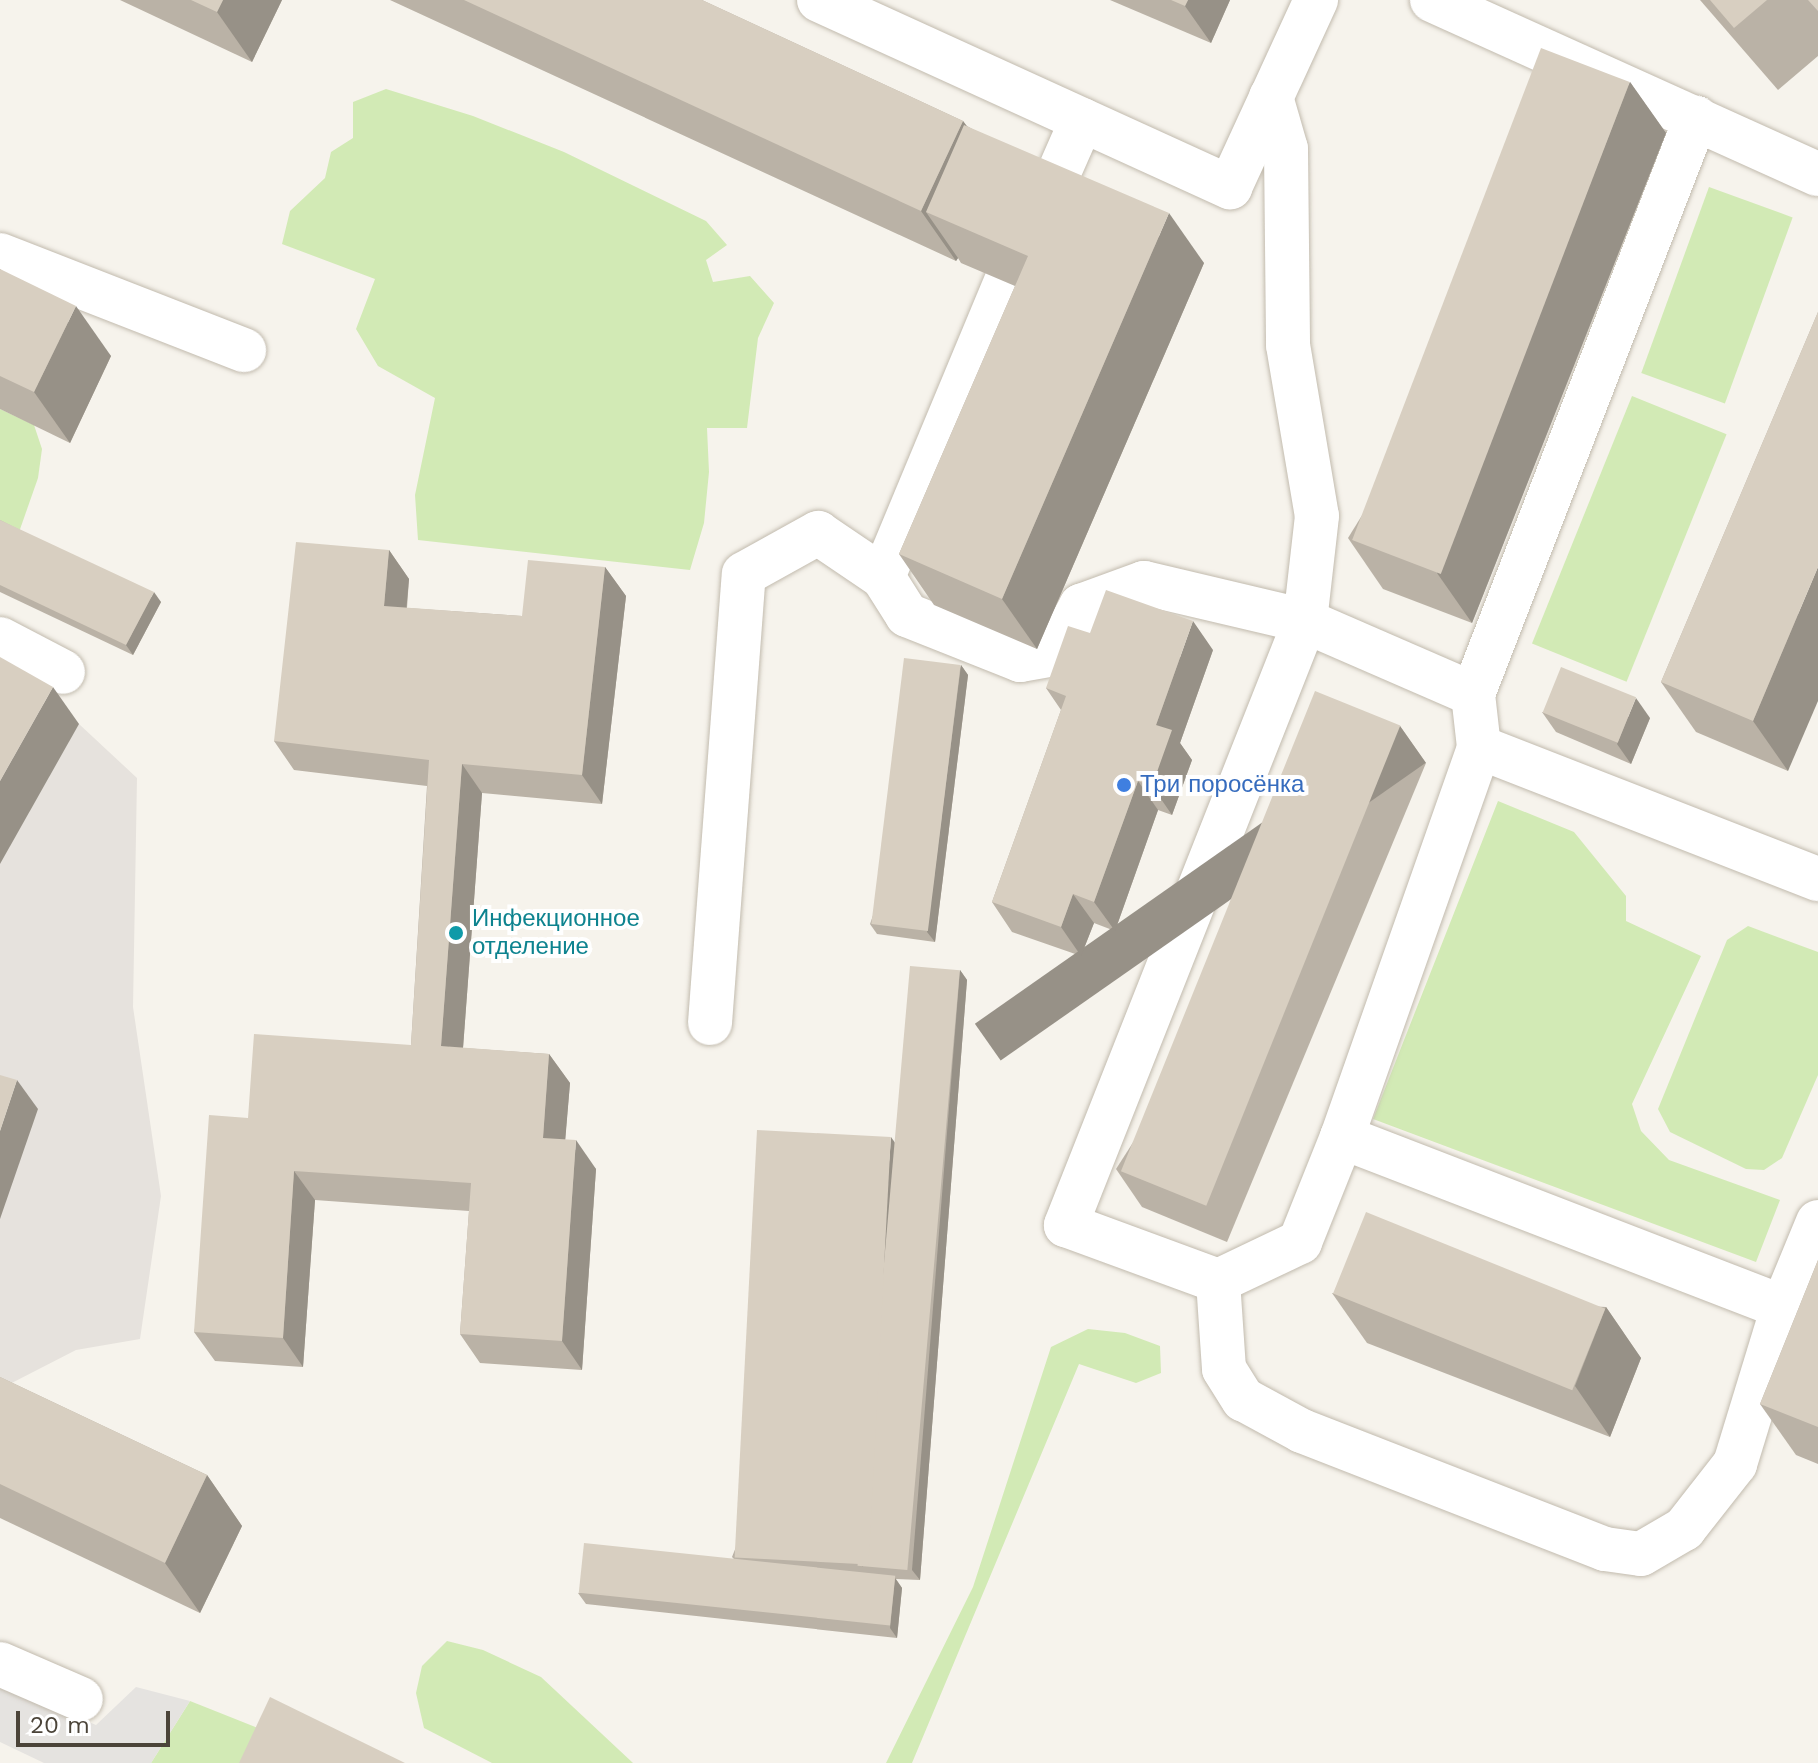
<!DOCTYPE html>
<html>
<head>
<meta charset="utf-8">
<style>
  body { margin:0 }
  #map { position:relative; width:1818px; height:1763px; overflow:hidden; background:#f6f3ec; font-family:"Work Sans",sans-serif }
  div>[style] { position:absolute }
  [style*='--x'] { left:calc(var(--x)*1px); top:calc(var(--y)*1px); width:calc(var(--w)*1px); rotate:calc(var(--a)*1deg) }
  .industrial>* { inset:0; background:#e6e2dd }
  .green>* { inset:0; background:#d2eab5; transform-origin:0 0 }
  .parking>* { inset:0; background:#e5e3e0 }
  .roads { filter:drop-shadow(0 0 2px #c2bbae) drop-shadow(0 0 2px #c2bbae) }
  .minor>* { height:44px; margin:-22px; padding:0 22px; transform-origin:22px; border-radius:22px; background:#fff }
  .wall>* { inset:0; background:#bab2a6 }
  .shaded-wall>* { inset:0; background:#979187; transform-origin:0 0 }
  .building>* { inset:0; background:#d8cfc1; transform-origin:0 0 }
  .dots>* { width:22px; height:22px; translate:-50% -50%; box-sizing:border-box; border:4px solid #fff; border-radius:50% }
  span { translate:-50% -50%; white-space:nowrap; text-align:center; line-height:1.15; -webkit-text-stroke:8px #fff; paint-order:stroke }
  .shop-label { font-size:24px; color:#366cbe }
  .left { translate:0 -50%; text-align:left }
  .culture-label { font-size:24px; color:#0d838f }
  .scale { position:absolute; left:16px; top:1711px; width:154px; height:36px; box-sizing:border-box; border:4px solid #4b4439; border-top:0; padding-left:10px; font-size:24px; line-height:28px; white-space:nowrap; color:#4b4439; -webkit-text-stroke:6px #fff; paint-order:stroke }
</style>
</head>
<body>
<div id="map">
  <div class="industrial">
    <i style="clip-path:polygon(0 680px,79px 724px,137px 778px,133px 1007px,161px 1196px,140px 1339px,76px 1350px,0 1389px)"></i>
  </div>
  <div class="green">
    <i style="clip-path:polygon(386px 89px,473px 116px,564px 152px,706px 221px,727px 245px,706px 260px,713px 282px,750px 276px,774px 303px,758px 338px,747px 428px,707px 428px,709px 472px,704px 523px,690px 570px,418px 540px,415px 495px,435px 398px,378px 366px,356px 329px,375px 279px,282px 244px,290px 211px,325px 178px,331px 152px,353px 138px,353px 102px)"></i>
    <i style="left:1709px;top:187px;width:89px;height:198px;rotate:20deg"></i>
    <i style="left:1632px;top:396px;width:102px;height:267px;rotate:22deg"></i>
    <i style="clip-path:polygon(0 409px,34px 425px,42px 449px,38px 478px,18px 535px,0 527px)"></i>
    <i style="clip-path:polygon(1498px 801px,1574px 832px,1626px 896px,1626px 921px,1701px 956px,1632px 1104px,1641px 1131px,1669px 1160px,1780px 1200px,1756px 1262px,1373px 1119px)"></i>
    <i style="clip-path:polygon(1748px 926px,1818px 952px,1818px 1075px,1782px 1158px,1764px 1170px,1746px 1169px,1670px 1132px,1658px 1109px,1727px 940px)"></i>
    <i style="clip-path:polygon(1088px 1329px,1125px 1333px,1160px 1346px,1161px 1373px,1136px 1383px,1079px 1364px,912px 1763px,886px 1763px,973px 1587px,1051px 1347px)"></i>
    <i style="clip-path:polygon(447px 1641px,483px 1650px,541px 1677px,633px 1763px,492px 1763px,424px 1728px,416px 1693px,422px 1666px)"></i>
    <i style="clip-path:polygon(190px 1701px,306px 1747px,298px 1763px,151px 1763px)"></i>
  </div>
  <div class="parking">
    <i style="clip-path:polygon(0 1684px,96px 1725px,136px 1687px,190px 1701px,151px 1763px,44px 1763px,0 1742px)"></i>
  </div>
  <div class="roads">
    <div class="minor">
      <i style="--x:819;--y:0;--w:452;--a:24.5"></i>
      <i style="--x:1230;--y:187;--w:206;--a:-65.3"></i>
      <i style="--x:1432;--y:0;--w:423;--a:24.3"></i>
      <i style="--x:1271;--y:97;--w:54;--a:73.9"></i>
      <i style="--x:1286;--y:149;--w:196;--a:89.4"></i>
      <i style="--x:1288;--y:345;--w:173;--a:80.4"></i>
      <i style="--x:1317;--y:516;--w:106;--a:96.5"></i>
      <i style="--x:1305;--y:621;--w:650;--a:111.59"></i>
      <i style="--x:1066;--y:1225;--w:162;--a:20.2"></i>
      <i style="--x:1218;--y:1281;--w:91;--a:-25.4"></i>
      <i style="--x:1300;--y:1242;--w:113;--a:-68.2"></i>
      <i style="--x:1342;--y:1137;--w:413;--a:-70.6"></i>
      <i style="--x:1479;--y:747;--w:53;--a:-96.5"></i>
      <i style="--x:1473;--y:694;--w:618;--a:-68.84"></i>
      <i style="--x:1049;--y:195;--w:82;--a:-66.3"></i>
      <i style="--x:0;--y:255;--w:262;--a:21.3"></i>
      <i style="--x:883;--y:577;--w:320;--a:-67.4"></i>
      <i style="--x:0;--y:639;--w:71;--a:27.6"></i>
      <i style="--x:1479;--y:747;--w:364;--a:21.3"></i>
      <i style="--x:710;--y:1023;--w:450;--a:-85.7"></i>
      <i style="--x:744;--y:574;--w:85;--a:-29"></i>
      <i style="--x:818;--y:533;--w:78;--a:34.1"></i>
      <i style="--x:883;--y:577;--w:45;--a:57.7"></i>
      <i style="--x:907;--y:615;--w:122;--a:21.7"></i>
      <i style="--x:1020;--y:660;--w:36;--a:-10"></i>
      <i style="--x:1055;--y:654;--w:55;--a:-61.6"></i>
      <i style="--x:1081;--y:606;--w:67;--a:-20.1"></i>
      <i style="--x:1144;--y:583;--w:165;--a:13.3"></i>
      <i style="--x:1305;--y:621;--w:183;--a:23.5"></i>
      <i style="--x:1342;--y:1137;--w:473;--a:21.1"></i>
      <i style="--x:1783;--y:1307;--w:92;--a:-67.6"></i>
      <i style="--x:1218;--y:1281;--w:88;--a:86.1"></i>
      <i style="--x:1224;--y:1369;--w:36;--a:58"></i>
      <i style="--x:1243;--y:1399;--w:67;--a:28.5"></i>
      <i style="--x:1302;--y:1431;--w:325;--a:21.3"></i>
      <i style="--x:1605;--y:1549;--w:36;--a:8"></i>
      <i style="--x:1641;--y:1554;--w:50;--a:-30.2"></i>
      <i style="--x:1684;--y:1529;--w:83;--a:-51.9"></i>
      <i style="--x:1735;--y:1464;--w:164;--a:-73"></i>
      <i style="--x:0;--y:1664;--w:88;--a:23.4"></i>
    </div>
  </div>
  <div class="wall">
    <i style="clip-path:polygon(120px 0,282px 0,252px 62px)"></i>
    <i style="clip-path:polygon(390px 0,702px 0,963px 121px,967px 126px,1204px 263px,1037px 649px,934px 605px,899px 554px,1015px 286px,961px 263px,958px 258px,956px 261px)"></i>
    <i style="clip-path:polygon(1110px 0,1230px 0,1211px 43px)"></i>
    <i style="clip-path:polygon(1700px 0,1818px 0,1818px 56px,1778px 90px)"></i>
    <i style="clip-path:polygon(1630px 82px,1666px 133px,1472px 623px,1383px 589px,1348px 538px)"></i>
    <i style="clip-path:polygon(0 269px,111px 356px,70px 443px,0 409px)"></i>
    <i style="clip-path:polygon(1818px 312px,1788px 771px,1696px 732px,1661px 682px)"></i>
    <i style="clip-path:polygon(0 520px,161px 602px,133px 655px,0 592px)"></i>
    <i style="clip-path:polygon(389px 550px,409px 579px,407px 608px,522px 616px,605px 567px,626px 596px,602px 804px,482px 793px,463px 1048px,549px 1054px,570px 1083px,565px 1140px,596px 1169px,582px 1370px,480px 1363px,460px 1334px,469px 1211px,315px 1200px,303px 1367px,215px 1361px,194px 1332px,248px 1118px,411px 1045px,427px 786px,294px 770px,274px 741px)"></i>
    <i style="clip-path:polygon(1213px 650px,1180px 743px,1192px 760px,1172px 815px,1158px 810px,1115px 931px,1094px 923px,1081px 956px,1012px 932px,992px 902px,1061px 710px,1046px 688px)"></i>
    <i style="clip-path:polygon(961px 665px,968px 675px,935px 942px,877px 934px,870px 924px)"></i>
    <i style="clip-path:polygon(1542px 712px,1650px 718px,1631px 764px,1556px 732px)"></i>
    <i style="clip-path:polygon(1400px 726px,1426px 763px,1227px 1242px,1142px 1207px,1116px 1169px)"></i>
    <i style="clip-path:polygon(960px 970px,967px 980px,920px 1580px,896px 1579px,902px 1588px,897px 1638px,586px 1604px,578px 1593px,735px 1560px,732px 1557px,896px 1144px)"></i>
    <i style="clip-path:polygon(1818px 1260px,1818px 1464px,1796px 1455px,1760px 1404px)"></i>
    <i style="clip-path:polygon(1332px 1293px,1606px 1307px,1641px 1358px,1610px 1437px,1367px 1343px)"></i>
    <i style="clip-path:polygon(0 1377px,207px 1475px,242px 1526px,200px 1613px,0 1518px)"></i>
  </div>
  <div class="shaded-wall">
    <i style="clip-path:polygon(223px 0,282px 0,252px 62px,217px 12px)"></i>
    <i style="clip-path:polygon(1188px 0,1230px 0,1211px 43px,1185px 6px)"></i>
    <i style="clip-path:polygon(1630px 82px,1666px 133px,1472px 623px,1437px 573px)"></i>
    <i style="clip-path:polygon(963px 121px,998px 171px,926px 212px,958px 258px,956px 261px,921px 211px)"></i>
    <i style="clip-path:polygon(1169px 213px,1204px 263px,1037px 649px,1002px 599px)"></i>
    <i style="clip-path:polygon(76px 306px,111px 356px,70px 443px,34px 392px)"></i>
    <i style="clip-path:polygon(389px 550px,409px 579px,404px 635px,384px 606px)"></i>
    <i style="clip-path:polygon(605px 567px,626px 596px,602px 804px,582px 775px)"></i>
    <i style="clip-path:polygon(1818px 567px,1818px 701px,1788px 771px,1753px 721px)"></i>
    <i style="clip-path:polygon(154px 592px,161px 602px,133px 655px,126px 645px)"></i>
    <i style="clip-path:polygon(1193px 621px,1213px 650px,1180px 743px,1192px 760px,1172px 815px,1152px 786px,1156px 725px)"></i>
    <i style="clip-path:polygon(961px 665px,968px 675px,935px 942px,927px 932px)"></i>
    <i style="clip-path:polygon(53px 687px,79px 724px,0 864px,0 781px)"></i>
    <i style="clip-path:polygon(1636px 698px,1650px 718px,1631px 764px,1617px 744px)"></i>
    <i style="left:1400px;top:726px;width:45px;height:519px;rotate:55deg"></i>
    <i style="clip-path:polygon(462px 764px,482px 793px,461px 1075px,441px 1046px)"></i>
    <i style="clip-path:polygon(1138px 781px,1158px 810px,1115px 931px,1094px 902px)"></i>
    <i style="clip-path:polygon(1073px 894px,1094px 923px,1081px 956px,1061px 927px)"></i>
    <i style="clip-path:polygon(960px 970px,967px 980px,920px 1580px,912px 1570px)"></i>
    <i style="clip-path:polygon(549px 1054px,570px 1083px,563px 1167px,543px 1138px)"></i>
    <i style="clip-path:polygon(17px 1080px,38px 1109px,0 1219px,0 1131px)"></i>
    <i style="clip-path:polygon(891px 1137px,898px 1147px,863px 1567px,861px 1563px)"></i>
    <i style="clip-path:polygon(576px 1140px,596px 1169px,582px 1370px,562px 1341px)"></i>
    <i style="clip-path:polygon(294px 1171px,315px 1200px,303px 1367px,283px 1338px)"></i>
    <i style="clip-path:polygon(1606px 1307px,1641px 1358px,1610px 1437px,1575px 1386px)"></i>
    <i style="clip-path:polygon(207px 1475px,242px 1526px,200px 1613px,165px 1563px)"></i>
    <i style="clip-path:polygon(895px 1578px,902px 1588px,897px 1638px,890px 1628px)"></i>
  </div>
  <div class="building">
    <i style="clip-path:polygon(191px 0,223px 0,217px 12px)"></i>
    <i style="clip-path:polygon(464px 0,702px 0,963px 121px,921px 211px)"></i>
    <i style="clip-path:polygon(1171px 0,1188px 0,1185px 6px)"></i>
    <i style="clip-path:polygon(1710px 0,1767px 0,1734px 28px)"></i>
    <i style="clip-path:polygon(1808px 0,1818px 0,1818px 11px)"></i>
    <i style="left:1541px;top:48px;width:95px;height:527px;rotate:21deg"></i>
    <i style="clip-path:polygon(964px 125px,1169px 213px,1002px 599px,899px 554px,1028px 256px,926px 212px)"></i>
    <i style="clip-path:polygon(0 269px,76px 306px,34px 392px,0 376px)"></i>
    <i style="clip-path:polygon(1818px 312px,1818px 567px,1753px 721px,1661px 682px)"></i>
    <i style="clip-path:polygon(0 520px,154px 592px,126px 645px,0 585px)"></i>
    <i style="clip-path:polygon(296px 542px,389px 550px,384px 606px,522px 616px,528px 560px,605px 567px,582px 775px,462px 764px,441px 1046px,549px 1054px,543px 1138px,576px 1140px,562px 1341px,460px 1334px,471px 1183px,294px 1171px,283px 1338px,194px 1332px,209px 1115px,248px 1118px,254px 1034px,411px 1045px,429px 760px,274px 741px)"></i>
    <i style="clip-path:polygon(1106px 590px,1193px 621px,1156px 725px,1172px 730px,1152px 786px,1138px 781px,1094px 902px,1073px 894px,1061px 927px,992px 902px,1066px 696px,1046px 688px,1068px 626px,1090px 633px)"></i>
    <i style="clip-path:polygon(0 657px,53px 687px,0 781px)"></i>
    <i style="left:904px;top:658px;width:57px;height:268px;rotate:7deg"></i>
    <i style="left:1561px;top:667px;width:81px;height:49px;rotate:22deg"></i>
    <i style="left:1315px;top:691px;width:92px;height:518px;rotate:22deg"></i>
    <i style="left:910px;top:966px;width:50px;height:602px;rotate:5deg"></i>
    <i style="clip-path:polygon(0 1075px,17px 1080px,0 1131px)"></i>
    <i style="left:757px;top:1130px;width:134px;height:428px;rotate:3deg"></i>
    <i style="left:1366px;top:1212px;width:258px;height:88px;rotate:22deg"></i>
    <i style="clip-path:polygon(1818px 1260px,1818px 1427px,1760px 1404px)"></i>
    <i style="clip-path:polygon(0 1377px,207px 1475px,165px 1563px,0 1484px)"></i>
    <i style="left:584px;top:1543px;width:313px;height:50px;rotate:6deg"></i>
    <i style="clip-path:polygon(270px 1697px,405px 1763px,239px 1763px)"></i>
  </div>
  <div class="dots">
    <i style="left:1124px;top:785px;background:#3f7fe0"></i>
    <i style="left:456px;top:933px;background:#0f9aa8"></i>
  </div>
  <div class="shop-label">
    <span class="left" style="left:1140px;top:785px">Три поросёнка</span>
  </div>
  <div class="culture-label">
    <span class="left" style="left:472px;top:933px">Инфекционное<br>отделение</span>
  </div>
  <div class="scale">20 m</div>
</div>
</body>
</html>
